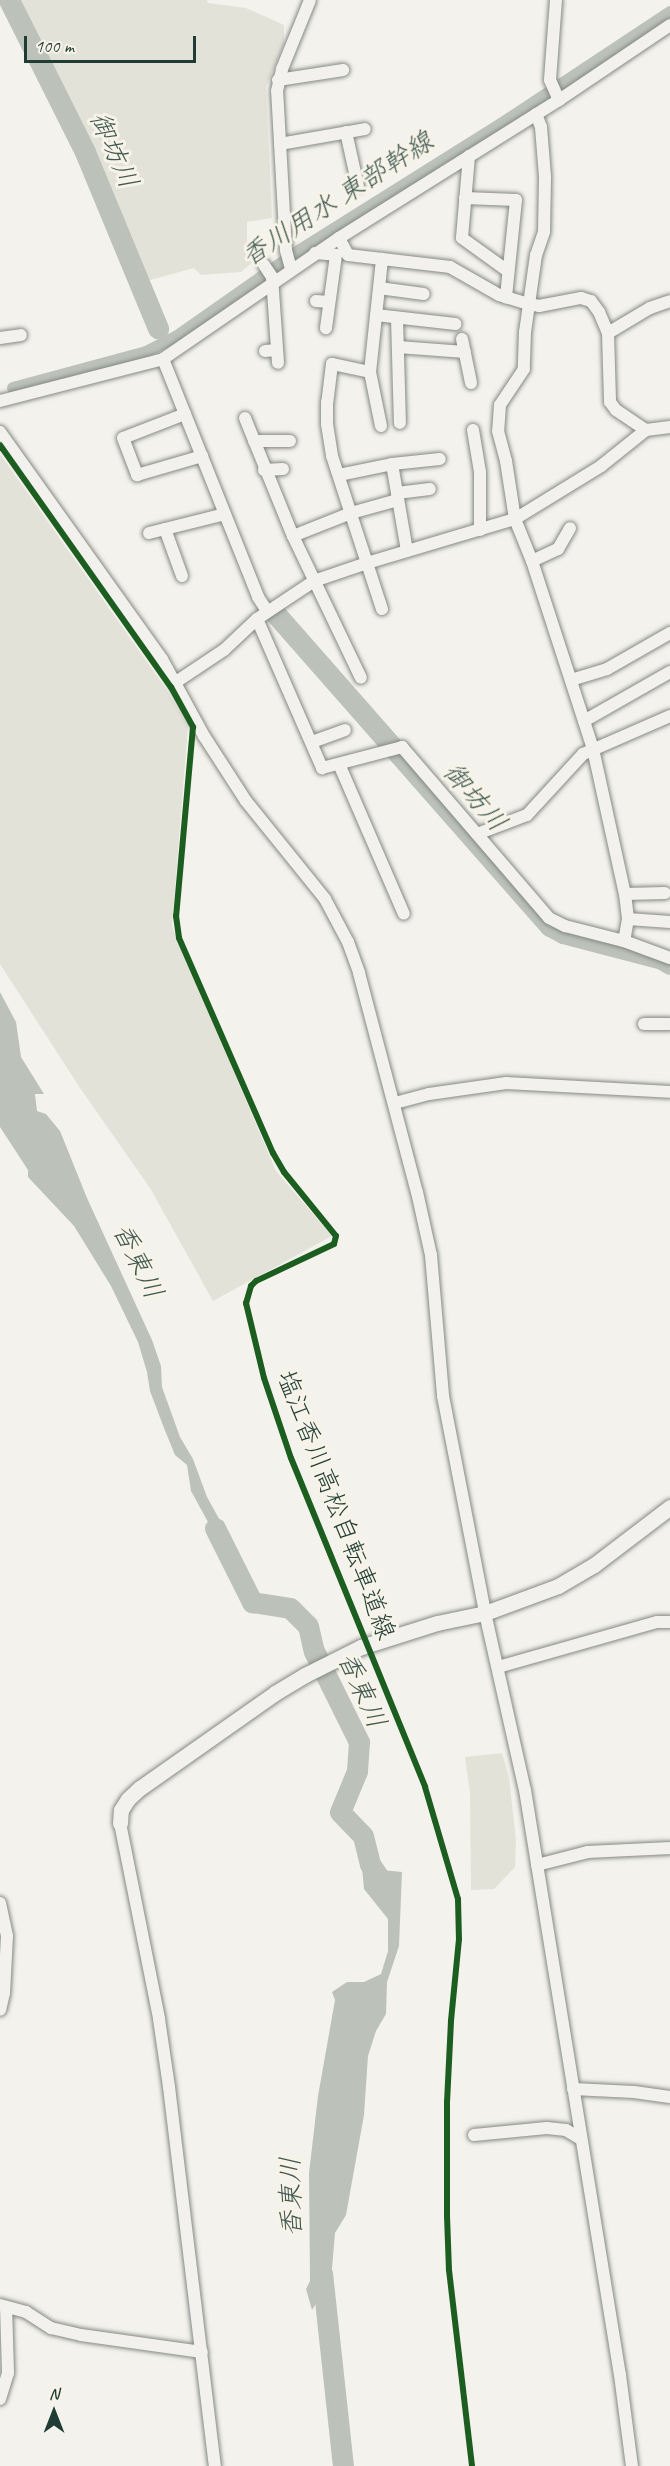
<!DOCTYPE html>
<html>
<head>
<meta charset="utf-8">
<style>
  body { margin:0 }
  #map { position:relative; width:670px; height:2466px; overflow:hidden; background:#f4f2ec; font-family:Caveat,"Klee One",sans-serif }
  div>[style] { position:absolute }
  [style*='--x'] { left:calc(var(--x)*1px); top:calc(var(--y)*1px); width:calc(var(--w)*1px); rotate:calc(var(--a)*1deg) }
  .green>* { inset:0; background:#e2e2d9 }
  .water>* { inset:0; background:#bcc2b9 }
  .canal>* { height:12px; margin:-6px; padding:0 6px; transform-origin:6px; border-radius:6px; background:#bcc2b9 }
  .river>* { height:21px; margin:-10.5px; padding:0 10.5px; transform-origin:10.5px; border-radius:10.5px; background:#bcc2b9 }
  .roads { filter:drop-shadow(0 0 2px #848985) drop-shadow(0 0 2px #848985) }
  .minor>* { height:12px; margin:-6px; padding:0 6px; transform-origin:6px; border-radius:6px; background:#f2f1ed }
  .tertiary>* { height:15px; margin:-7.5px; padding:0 7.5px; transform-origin:7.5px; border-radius:7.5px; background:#f2f1ed }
  .cycleway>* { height:6px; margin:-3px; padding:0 3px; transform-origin:3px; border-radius:3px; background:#1b5e20 }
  span { translate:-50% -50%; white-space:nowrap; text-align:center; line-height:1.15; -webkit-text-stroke:6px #f7f3e8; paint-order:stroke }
  .street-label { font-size:26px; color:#1f3d34 }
  .water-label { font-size:27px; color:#405950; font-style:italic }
  .north { position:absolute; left:24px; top:2382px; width:60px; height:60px; -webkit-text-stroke:4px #f7f3e8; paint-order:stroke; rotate:0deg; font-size:16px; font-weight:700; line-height:24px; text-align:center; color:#1f3d34 }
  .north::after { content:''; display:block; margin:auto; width:21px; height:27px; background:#1f3d34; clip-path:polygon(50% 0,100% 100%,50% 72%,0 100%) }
  .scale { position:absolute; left:24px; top:36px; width:172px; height:27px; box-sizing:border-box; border:3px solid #1f3d34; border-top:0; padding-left:8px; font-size:18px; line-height:21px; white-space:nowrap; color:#1f3d34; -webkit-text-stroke:4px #f7f3e8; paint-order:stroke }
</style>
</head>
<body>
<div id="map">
  <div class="green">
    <i style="clip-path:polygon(13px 0,207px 0,208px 3px,246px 8px,284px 25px,284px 43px,266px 87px,272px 218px,247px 222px,247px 246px,253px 262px,241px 272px,201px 275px,194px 268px,143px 282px,86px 146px)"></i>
    <i style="clip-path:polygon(0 454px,164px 686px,188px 726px,172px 926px,276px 1171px,332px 1236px,213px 1301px,150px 1188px,80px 1088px,0 964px)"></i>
    <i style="clip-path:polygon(502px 1753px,509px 1777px,516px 1840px,515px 1867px,494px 1889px,471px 1890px,470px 1792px,465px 1757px)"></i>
  </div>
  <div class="water">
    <i style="clip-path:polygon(0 992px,16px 1022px,21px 1057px,44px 1094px,35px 1094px,37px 1111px,46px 1114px,60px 1131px,87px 1198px,152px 1340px,161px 1366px,162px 1387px,180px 1437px,193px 1459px,207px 1497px,227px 1533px,231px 1550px,222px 1561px,214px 1533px,191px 1491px,187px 1465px,175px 1455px,164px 1428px,150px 1391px,147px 1372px,138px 1342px,111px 1286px,74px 1226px,28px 1177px,28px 1170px,0 1127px)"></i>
    <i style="clip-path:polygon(362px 1868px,402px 1872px,399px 1946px,387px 1982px,386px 2014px,376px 2031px,368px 2056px,364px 2115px,346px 2215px,335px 2233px,330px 2292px,322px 2304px,317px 2302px,312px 2310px,306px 2289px,310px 2281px,309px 2173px,318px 2096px,335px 2000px,332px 1992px,347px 1982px,364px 1982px,381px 1974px,388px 1951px,388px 1919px,364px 1889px)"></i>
  </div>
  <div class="canal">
    <i style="--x:13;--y:388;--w:138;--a:-15.1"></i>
    <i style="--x:146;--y:352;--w:34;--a:-27"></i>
    <i style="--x:176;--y:337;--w:151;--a:-35.1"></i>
    <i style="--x:300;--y:250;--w:237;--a:-32.1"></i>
    <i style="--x:501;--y:124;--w:203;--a:-33.5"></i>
  </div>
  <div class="river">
    <i style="--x:9;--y:0;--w:170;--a:63.4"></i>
    <i style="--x:85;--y:152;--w:191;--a:67.5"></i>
    <i style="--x:274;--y:612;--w:418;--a:48.7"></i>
    <i style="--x:550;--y:926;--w:15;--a:28"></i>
    <i style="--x:563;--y:933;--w:102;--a:14.7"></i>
    <i style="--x:662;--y:959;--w:9;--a:32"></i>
    <i style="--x:215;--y:1528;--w:83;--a:63.4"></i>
    <i style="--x:252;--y:1602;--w:38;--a:9"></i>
    <i style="--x:290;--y:1608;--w:25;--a:45"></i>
    <i style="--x:308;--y:1626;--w:26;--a:77"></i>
    <i style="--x:314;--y:1651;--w:102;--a:63.7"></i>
    <i style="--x:359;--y:1742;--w:29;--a:94"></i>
    <i style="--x:357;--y:1771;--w:44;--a:112.5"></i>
    <i style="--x:340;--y:1812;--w:33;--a:46"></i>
    <i style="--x:363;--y:1836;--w:29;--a:76"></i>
    <i style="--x:370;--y:1864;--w:36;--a:56"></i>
    <i style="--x:322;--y:2273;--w:194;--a:83.8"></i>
  </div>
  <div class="roads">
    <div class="minor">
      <i style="--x:556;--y:0;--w:80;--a:94.3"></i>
      <i style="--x:550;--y:80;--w:22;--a:66"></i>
      <i style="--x:278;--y:80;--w:66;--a:-8.7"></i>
      <i style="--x:536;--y:114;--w:14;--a:69"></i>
      <i style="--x:541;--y:127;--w:50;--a:85.4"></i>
      <i style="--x:545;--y:177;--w:55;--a:91"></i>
      <i style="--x:544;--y:232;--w:24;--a:109"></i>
      <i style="--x:536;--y:255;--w:78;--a:98.1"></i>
      <i style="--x:525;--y:332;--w:37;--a:92"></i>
      <i style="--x:524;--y:369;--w:43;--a:123.7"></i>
      <i style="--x:500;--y:405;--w:26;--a:94"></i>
      <i style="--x:498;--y:431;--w:31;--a:75"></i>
      <i style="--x:506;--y:461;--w:59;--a:81.2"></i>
      <i style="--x:515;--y:519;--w:45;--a:68"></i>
      <i style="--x:532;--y:561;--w:198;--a:72"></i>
      <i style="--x:593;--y:749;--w:148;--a:77.6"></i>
      <i style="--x:625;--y:894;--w:25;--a:83"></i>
      <i style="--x:628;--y:919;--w:22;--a:100"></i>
      <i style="--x:346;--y:132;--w:55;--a:77.5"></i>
      <i style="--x:280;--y:144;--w:86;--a:-10"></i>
      <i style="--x:469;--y:156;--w:82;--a:94.9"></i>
      <i style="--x:462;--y:238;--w:57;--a:35.7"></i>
      <i style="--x:465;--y:198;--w:51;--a:2.2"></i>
      <i style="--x:516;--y:200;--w:98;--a:95.9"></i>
      <i style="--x:339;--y:238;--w:19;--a:62"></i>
      <i style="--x:348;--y:255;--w:103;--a:6.7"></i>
      <i style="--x:450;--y:267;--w:56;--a:29.7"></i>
      <i style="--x:499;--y:295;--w:31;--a:17"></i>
      <i style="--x:529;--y:304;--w:10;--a:11"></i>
      <i style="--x:539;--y:306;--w:43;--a:-10.8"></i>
      <i style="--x:581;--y:298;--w:10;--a:17"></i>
      <i style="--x:591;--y:301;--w:14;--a:54"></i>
      <i style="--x:599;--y:312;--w:23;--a:67"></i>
      <i style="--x:608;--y:333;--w:69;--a:88.3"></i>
      <i style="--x:610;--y:402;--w:10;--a:53"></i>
      <i style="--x:616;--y:410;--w:36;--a:34"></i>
      <i style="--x:315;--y:253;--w:21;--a:5"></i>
      <i style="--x:336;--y:255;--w:74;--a:97.8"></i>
      <i style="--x:264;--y:265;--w:14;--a:56"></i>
      <i style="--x:272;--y:277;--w:86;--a:86"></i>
      <i style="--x:291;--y:269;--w:20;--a:-105"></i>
      <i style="--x:286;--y:250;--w:159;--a:-93.2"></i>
      <i style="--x:277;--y:91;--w:23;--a:-77"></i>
      <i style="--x:282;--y:69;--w:74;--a:-67.9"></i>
      <i style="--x:379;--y:288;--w:45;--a:7.6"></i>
      <i style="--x:316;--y:301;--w:13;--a:4"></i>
      <i style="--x:376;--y:315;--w:80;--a:6.5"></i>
      <i style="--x:397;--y:318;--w:105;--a:88.4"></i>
      <i style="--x:608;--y:333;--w:49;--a:-30.8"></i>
      <i style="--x:650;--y:308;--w:21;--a:-19"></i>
      <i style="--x:0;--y:338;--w:21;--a:-8"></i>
      <i style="--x:462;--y:339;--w:45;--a:78.4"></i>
      <i style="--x:398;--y:347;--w:67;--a:4.3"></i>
      <i style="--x:265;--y:351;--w:12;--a:-5"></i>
      <i style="--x:163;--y:359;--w:256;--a:68.2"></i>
      <i style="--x:258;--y:597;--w:17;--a:57"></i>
      <i style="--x:370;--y:372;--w:39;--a:-168"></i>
      <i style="--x:332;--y:364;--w:38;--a:97"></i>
      <i style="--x:327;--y:402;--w:22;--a:90"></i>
      <i style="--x:327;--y:424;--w:32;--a:81"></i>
      <i style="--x:332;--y:456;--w:161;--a:71.9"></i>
      <i style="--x:0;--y:401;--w:168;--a:-14.4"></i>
      <i style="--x:163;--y:359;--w:214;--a:-34.5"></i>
      <i style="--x:339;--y:238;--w:260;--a:-32.1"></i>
      <i style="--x:559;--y:100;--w:134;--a:-34"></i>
      <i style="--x:185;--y:414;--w:66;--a:158.8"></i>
      <i style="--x:123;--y:438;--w:40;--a:69"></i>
      <i style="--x:137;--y:475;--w:68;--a:-16.3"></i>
      <i style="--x:245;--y:418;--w:127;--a:67.9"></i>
      <i style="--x:293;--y:536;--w:157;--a:64.4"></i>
      <i style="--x:381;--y:426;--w:55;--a:-101.5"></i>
      <i style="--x:370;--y:372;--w:114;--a:-83.9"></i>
      <i style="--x:473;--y:430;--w:43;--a:80.5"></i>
      <i style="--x:480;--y:472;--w:58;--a:90"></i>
      <i style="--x:0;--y:432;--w:279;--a:54.5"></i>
      <i style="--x:162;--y:659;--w:88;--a:61.4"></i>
      <i style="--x:204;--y:736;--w:77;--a:57.1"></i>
      <i style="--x:246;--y:801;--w:126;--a:51.1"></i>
      <i style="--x:325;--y:899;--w:49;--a:61.9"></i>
      <i style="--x:348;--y:942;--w:33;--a:70"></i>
      <i style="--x:359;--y:973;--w:227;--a:75.2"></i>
      <i style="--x:417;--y:1192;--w:65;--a:77.5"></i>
      <i style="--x:431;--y:1255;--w:142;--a:85.1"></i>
      <i style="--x:443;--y:1396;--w:221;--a:79"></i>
      <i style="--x:485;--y:1613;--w:181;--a:77.3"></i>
      <i style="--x:525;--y:1790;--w:593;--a:80.78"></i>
      <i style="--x:620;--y:2375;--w:92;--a:82.5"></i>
      <i style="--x:254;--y:441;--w:36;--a:0"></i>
      <i style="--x:392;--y:464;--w:88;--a:80.2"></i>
      <i style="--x:264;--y:470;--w:19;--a:-3"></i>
      <i style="--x:339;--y:475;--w:54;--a:-11.7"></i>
      <i style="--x:392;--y:464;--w:48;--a:-5.9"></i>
      <i style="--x:397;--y:493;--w:33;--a:-7"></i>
      <i style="--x:165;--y:529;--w:50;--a:70.1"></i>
      <i style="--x:149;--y:533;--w:78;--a:-14"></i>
      <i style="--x:293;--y:536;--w:62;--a:-21.6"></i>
      <i style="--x:351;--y:513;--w:49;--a:-15.5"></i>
      <i style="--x:532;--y:561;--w:29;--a:-25"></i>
      <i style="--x:558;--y:549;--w:24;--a:-60"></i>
      <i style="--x:257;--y:619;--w:163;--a:66.4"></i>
      <i style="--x:322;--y:768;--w:83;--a:-14.7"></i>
      <i style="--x:402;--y:747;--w:225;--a:49.3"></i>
      <i style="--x:549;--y:918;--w:18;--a:27"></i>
      <i style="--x:565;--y:926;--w:61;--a:14.3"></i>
      <i style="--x:624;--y:941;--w:49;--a:20.3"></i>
      <i style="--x:571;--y:680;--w:38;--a:-17"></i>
      <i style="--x:607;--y:669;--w:73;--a:-29.7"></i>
      <i style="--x:176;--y:682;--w:58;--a:-33.7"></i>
      <i style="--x:224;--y:650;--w:45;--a:-43.2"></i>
      <i style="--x:257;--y:619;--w:69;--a:-33.7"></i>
      <i style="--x:314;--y:581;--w:56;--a:-18.8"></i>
      <i style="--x:367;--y:563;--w:154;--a:-16.6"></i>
      <i style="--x:515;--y:519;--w:101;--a:-31.6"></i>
      <i style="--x:601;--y:466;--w:58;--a:-38.7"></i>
      <i style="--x:646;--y:430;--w:24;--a:-7"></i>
      <i style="--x:584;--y:721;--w:99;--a:-29.7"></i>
      <i style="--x:312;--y:742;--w:35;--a:-20"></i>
      <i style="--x:339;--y:764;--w:163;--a:66.6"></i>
      <i style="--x:477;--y:834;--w:53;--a:-20.8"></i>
      <i style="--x:527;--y:815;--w:83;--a:-47.4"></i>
      <i style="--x:583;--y:754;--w:95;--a:-23.6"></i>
      <i style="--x:625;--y:894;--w:40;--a:-1.4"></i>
      <i style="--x:628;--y:919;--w:42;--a:4.1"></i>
      <i style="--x:644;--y:1024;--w:26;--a:0"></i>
      <i style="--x:395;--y:1103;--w:35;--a:-15"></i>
      <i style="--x:429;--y:1094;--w:78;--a:-8.1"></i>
      <i style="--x:506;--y:1083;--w:164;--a:3.1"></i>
      <i style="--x:498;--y:1667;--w:165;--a:-15.8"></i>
      <i style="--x:657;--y:1622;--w:13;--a:0"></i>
      <i style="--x:120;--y:1823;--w:200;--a:78.7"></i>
      <i style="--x:159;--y:2019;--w:69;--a:81.6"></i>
      <i style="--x:169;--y:2087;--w:382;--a:83.1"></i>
      <i style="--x:537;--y:1865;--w:53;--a:-14.3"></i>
      <i style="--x:588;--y:1852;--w:82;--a:-2.8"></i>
      <i style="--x:0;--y:1903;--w:34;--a:78"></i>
      <i style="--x:7;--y:1936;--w:57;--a:93"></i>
      <i style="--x:4;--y:1993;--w:17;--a:103"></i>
      <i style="--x:573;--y:2089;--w:61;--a:2.8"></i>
      <i style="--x:634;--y:2092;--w:36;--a:8"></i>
      <i style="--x:474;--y:2135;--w:73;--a:-5.5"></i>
      <i style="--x:547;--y:2128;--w:19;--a:6"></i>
      <i style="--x:566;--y:2130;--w:17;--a:31"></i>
      <i style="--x:0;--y:2305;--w:27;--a:15"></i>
      <i style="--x:26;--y:2312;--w:30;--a:33"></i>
      <i style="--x:51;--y:2328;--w:31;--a:13"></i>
      <i style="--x:81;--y:2335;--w:122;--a:8"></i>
      <i style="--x:0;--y:2399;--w:27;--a:-73"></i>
      <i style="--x:8;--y:2373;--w:66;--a:-91.7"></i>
    </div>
    <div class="tertiary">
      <i style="--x:120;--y:1823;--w:13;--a:-86"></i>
      <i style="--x:121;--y:1810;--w:13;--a:-58"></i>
      <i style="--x:128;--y:1799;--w:16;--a:-43"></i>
      <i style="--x:140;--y:1788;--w:165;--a:-35.1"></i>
      <i style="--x:275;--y:1693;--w:35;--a:-31"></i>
      <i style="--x:305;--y:1675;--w:63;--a:-26.6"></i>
      <i style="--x:361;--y:1647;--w:80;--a:-17.5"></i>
      <i style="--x:437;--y:1623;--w:49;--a:-11.8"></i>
      <i style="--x:485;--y:1613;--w:78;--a:-20.3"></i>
      <i style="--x:558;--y:1586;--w:42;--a:-30.3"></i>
      <i style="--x:594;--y:1565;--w:96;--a:-37.3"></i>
    </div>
  </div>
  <div class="cycleway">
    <i style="--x:0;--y:445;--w:296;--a:54.8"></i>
    <i style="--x:171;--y:687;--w:46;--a:61.2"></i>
    <i style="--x:193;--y:727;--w:190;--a:95.1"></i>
    <i style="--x:176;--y:916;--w:22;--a:82"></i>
    <i style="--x:179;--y:938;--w:235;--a:66.4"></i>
    <i style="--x:273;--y:1153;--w:22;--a:60"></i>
    <i style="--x:284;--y:1172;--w:82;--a:50.9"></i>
    <i style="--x:336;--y:1236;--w:8;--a:104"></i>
    <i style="--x:334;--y:1244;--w:86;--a:154.6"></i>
    <i style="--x:256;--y:1281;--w:7;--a:135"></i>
    <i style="--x:251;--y:1286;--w:18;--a:106"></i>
    <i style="--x:246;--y:1303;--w:77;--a:76.5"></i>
    <i style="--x:264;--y:1378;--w:84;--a:71.4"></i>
    <i style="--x:291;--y:1458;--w:355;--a:67.8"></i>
    <i style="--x:425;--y:1787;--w:117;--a:73.6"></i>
    <i style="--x:458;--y:1899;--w:40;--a:88.6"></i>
    <i style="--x:459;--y:1939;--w:82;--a:95.6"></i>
    <i style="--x:451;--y:2021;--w:81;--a:92.8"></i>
    <i style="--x:447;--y:2102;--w:114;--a:90"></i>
    <i style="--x:447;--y:2216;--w:54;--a:87.9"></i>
    <i style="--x:449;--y:2270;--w:197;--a:83.3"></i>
  </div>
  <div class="street-label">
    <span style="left:336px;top:1505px;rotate:69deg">塩江香川高松自転車道線</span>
  </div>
  <div class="water-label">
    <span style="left:114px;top:150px;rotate:66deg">御坊川</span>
    <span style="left:337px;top:199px;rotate:-33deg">香川用水 東部幹線</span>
    <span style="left:475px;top:797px;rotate:49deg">御坊川</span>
    <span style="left:138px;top:1261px;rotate:64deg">香東川</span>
    <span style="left:362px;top:1690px;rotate:66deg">香東川</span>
    <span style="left:291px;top:2197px;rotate:-91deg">香東川</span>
  </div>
  <div class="north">N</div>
  <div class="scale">100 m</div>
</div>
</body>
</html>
